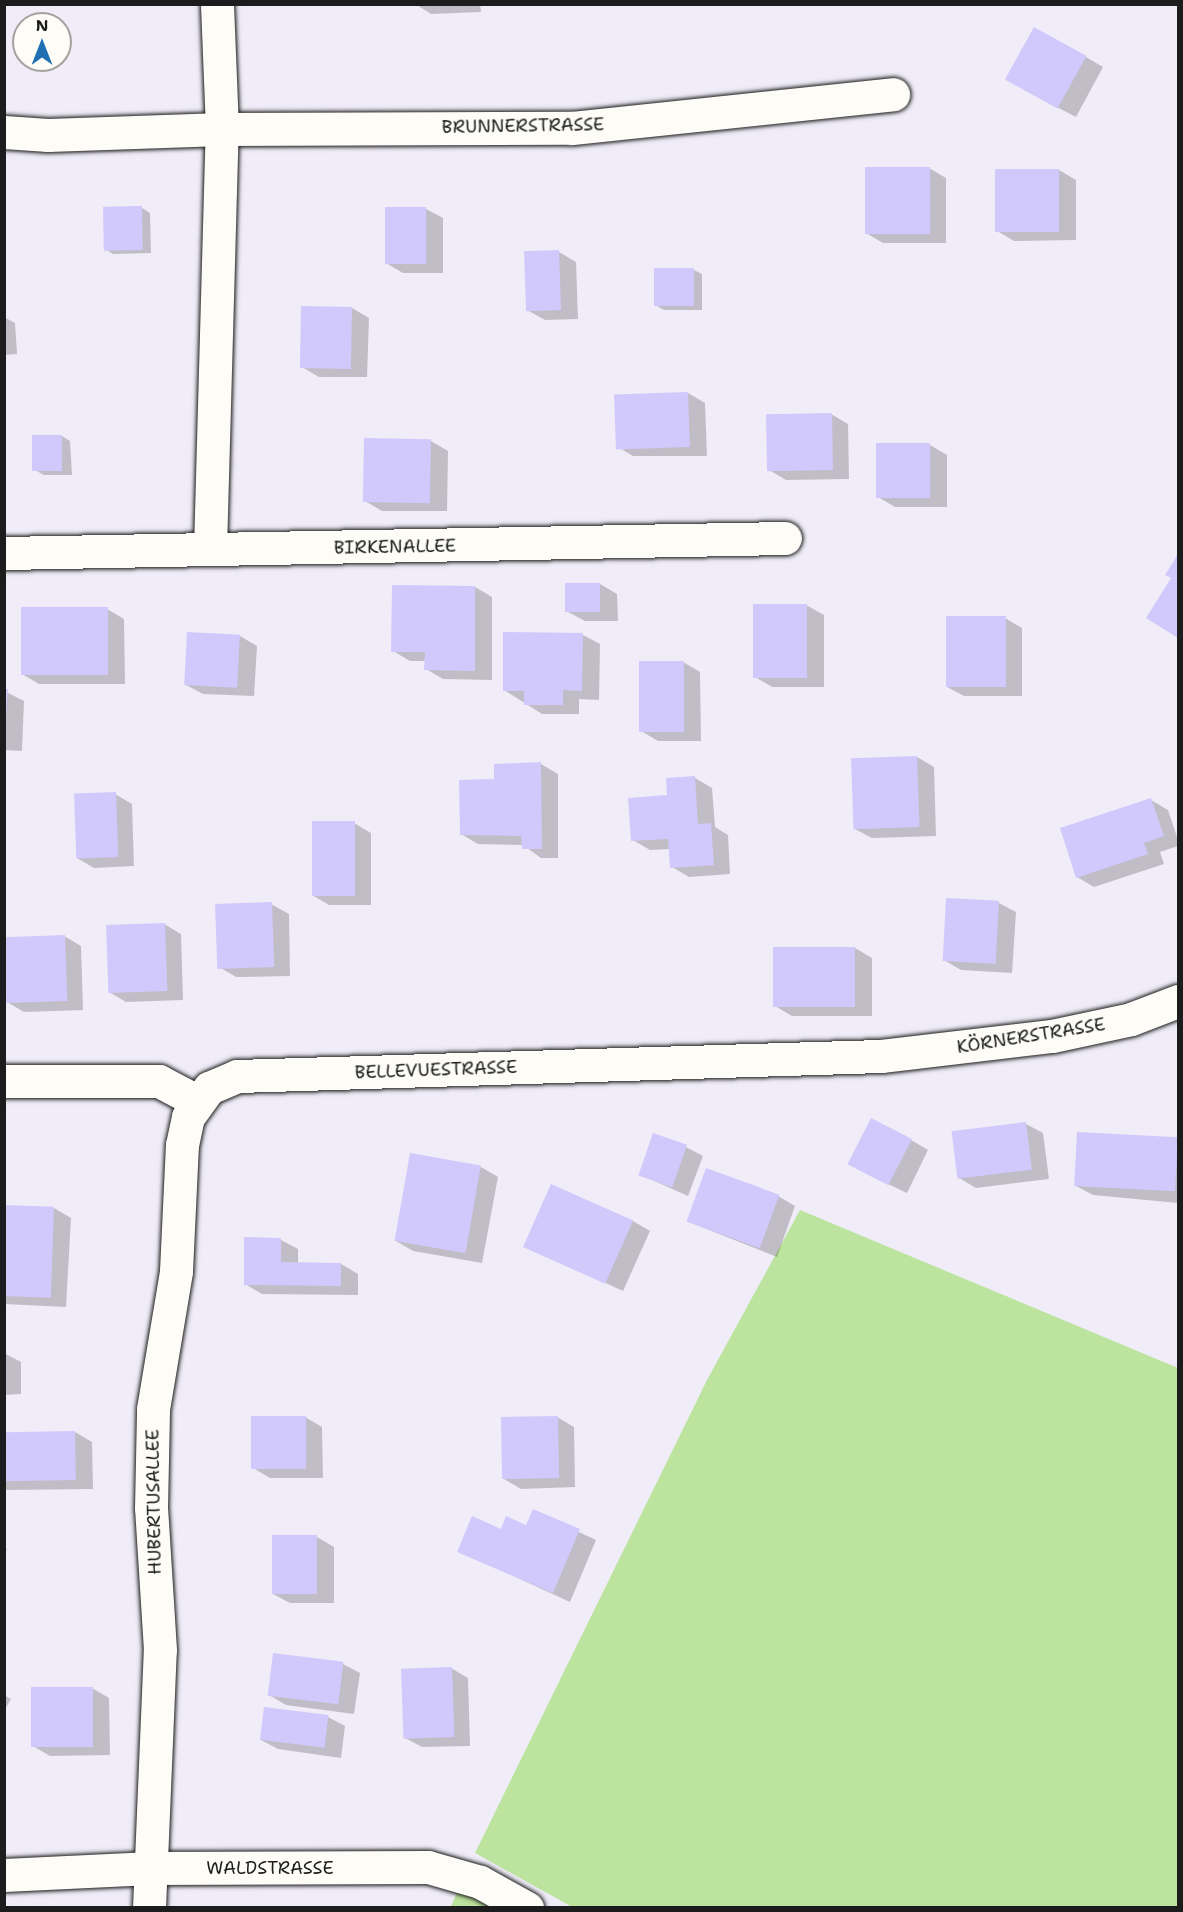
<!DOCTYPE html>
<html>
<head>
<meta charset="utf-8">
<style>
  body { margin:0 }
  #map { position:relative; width:1183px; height:1912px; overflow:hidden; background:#f0edf8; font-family:"Shantell Sans",sans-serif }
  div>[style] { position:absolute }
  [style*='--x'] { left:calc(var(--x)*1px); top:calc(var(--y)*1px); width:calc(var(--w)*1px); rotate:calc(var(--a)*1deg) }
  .green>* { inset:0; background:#bce49f }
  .shadow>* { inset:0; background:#0003; transform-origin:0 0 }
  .building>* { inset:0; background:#d1c9fb; transform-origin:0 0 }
  .roads { filter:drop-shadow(0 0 2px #1c1c1c) drop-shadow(0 0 2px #1c1c1c) }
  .minor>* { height:33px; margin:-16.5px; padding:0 16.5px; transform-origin:16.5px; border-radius:16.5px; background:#fdfcf7 }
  span { translate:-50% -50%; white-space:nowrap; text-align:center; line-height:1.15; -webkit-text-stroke:6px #fdfcf7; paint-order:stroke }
  .street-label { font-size:18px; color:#1c1c1c }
  .frame { position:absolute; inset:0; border:6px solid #1c1c1c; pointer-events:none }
  .north { position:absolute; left:12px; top:12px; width:60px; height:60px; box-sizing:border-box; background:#fdfcf7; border:2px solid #a3a29f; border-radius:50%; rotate:0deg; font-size:16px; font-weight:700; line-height:24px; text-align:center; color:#1c1c1c }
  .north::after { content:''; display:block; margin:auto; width:21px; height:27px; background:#1f6fb2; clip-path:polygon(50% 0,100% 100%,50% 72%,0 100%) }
</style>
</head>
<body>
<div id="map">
  <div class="green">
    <i style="clip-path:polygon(800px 1210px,1178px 1368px,1178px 1907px,572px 1907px,475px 1853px,707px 1380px)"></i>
    <i style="clip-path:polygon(463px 1880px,512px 1908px,450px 1908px)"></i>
  </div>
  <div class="shadow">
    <i style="clip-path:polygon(415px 4px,480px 4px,481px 12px,431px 14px)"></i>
    <i style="clip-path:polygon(1086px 57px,1103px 67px,1076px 117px,1024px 90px)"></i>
    <i style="clip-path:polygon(929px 168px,946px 178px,946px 243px,883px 243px,866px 233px)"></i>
    <i style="clip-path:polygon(1059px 170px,1076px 180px,1076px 240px,1014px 241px,997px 231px)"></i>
    <i style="clip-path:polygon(142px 208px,150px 213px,151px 253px,113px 254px,105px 249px)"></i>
    <i style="clip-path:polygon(426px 209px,443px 218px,443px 273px,403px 273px,386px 263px)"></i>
    <i style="clip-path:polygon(559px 252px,576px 262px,578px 319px,545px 320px,527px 310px)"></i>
    <i style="clip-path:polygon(694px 270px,702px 274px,702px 310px,664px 310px,655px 305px)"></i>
    <i style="clip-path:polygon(352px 308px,369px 318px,367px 377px,319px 377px,302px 367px)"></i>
    <i style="clip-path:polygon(4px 317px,15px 323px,17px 354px,4px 355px)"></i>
    <i style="clip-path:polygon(688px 393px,705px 403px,707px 456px,633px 456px,616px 446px)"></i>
    <i style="clip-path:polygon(831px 414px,848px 424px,849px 479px,786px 480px,769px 470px)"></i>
    <i style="clip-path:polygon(62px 436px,70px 441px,72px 475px,44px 475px,35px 470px)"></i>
    <i style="clip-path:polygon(431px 441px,448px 451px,447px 511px,382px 511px,365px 501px)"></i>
    <i style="clip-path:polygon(930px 445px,947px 455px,947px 507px,895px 507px,878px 497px)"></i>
    <i style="clip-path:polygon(1178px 557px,1178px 637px,1148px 617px,1173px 578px,1168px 574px)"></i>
    <i style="clip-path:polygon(600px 584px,617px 594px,618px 621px,585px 621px,568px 612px,567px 585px)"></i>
    <i style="clip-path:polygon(393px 587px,475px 587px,492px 597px,492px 680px,443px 679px,426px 669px,426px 661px,410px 661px,393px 651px)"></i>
    <i style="clip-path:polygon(806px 605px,824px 615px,824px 687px,772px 687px,755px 677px)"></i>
    <i style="clip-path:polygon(107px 609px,124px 619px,125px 684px,39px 684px,22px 674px)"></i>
    <i style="clip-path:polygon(1005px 618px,1022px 628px,1022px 696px,964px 696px,947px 687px)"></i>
    <i style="clip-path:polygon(583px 635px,600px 644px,599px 700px,579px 699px,579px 714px,542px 714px,504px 690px)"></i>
    <i style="clip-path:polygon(240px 636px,257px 646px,254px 696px,203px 694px,186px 685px)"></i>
    <i style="clip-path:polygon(683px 662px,700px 672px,701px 741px,658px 741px,641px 731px)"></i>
    <i style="clip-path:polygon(4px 691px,24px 701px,22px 751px,4px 750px)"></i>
    <i style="clip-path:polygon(917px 757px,934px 767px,936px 836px,872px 838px,855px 829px)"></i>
    <i style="clip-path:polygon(541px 764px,558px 774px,558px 858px,541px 858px,523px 845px,478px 844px,461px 834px,495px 780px)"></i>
    <i style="clip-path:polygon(695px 778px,712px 788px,715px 827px,728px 835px,730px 874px,689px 877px,672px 867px,670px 849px,650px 850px,633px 840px,668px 796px)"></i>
    <i style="clip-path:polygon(115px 794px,132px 804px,134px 866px,94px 868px,77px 858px)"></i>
    <i style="clip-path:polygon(1151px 800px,1168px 810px,1178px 840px,1178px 846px,1160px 852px,1164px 864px,1094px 887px,1077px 877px)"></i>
    <i style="clip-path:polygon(354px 823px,371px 833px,371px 905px,329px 905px,312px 895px)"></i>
    <i style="clip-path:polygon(999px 903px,1016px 912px,1012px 973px,961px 970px,944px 960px)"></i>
    <i style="clip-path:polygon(271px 904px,289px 914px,290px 976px,236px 977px,219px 967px)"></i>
    <i style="clip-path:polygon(164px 924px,181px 934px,183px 1000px,126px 1002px,109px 992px)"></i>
    <i style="clip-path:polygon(64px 936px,81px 946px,83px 1010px,24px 1012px,7px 1002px)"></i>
    <i style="clip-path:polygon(774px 948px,855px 948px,872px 958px,872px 1016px,792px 1016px,775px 1006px)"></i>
    <i style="clip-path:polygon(1026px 1124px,1043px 1133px,1049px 1179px,976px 1188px,959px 1178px)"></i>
    <i style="clip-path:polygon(1078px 1134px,1178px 1139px,1178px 1203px,1093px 1195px,1076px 1186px)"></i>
    <i style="clip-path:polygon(911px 1140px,928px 1150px,907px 1193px,867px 1174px)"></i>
    <i style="clip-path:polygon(686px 1147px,703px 1156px,688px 1196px,639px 1174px)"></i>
    <i style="clip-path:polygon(481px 1167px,498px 1177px,482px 1263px,413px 1251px,396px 1241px)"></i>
    <i style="clip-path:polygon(778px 1196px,795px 1206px,777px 1257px,689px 1222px)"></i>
    <i style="clip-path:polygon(4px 1206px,54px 1208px,71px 1218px,66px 1307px,4px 1304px)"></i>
    <i style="clip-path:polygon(633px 1221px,650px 1231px,623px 1291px,525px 1246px)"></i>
    <i style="clip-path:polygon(281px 1240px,298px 1249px,298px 1264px,341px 1264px,358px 1274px,358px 1295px,262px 1294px,245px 1284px)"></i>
    <i style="clip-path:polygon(4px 1353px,21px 1362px,21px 1394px,4px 1395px)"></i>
    <i style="clip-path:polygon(305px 1417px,322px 1427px,323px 1478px,270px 1478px,253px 1468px)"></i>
    <i style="clip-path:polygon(557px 1417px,574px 1427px,575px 1487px,521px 1489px,504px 1479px)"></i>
    <i style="clip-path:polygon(75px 1432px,92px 1442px,93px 1489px,4px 1490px,4px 1434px)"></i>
    <i style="clip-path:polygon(534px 1511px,596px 1540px,570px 1602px,459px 1551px,502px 1531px,527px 1527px)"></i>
    <i style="clip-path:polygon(317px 1537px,334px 1547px,334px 1603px,290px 1603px,273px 1594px)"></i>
    <i style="left:4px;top:1548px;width:3px;height:29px;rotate:18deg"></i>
    <i style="clip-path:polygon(343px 1664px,360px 1673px,354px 1714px,286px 1705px,269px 1695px)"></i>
    <i style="clip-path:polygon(451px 1668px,468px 1678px,470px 1746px,422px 1747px,405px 1738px)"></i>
    <i style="clip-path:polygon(92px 1688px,109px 1698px,110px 1755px,50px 1756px,33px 1746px)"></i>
    <i style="left:4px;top:1695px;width:8px;height:67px;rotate:30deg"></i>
    <i style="clip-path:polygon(328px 1717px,345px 1726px,341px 1758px,278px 1749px,261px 1740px)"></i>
  </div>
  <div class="building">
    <i style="left:1034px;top:27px;width:60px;height:60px;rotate:29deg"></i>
    <i style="left:865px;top:167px;width:65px;height:67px"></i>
    <i style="left:995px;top:169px;width:64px;height:63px"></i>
    <i style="left:142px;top:206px;width:44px;height:39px;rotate:89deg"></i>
    <i style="left:385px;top:207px;width:41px;height:57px"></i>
    <i style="left:559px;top:250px;width:60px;height:35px;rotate:88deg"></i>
    <i style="left:654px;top:268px;width:40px;height:38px"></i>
    <i style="left:301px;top:306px;width:51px;height:62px;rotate:1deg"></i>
    <i style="left:688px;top:392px;width:55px;height:74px;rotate:88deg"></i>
    <i style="left:832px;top:413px;width:57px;height:66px;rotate:89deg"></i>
    <i style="left:32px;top:435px;width:30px;height:36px"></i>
    <i style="left:364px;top:438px;width:67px;height:64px;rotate:1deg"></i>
    <i style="left:876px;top:443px;width:54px;height:55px"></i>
    <i style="clip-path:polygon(1178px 554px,1178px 638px,1146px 618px,1171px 578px,1165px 575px)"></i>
    <i style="left:565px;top:583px;width:35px;height:29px"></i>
    <i style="clip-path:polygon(392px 585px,475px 586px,475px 671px,424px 670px,425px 652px,391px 652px)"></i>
    <i style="left:753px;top:604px;width:54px;height:74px"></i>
    <i style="left:21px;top:607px;width:87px;height:68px"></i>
    <i style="left:946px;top:616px;width:60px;height:71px"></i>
    <i style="left:187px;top:632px;width:53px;height:53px;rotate:3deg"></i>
    <i style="clip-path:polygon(503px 632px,583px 633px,582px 691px,563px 690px,563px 705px,524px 705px,524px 691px,503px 691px)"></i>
    <i style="left:639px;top:661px;width:45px;height:71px"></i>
    <i style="clip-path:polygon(4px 689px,8px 689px,6px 716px,4px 716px)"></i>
    <i style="left:917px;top:756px;width:71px;height:66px;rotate:88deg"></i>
    <i style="clip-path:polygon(541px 762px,542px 849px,522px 849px,521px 836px,460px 835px,459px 780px,494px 779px,494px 764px)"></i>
    <i style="clip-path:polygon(695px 776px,698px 824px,711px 823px,714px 865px,670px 868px,668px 839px,631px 841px,628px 798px,667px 795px,666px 778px)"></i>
    <i style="left:116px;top:792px;width:65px;height:42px;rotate:88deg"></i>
    <i style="clip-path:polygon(1151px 798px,1164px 836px,1144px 843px,1148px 854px,1076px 878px,1060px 828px)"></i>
    <i style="left:312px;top:821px;width:43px;height:75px"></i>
    <i style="left:946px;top:898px;width:53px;height:63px;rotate:3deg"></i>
    <i style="left:272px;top:902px;width:65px;height:57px;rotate:88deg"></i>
    <i style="left:165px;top:923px;width:68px;height:59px;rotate:88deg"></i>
    <i style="left:65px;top:935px;width:66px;height:61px;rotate:88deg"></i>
    <i style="left:773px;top:947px;width:82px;height:60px"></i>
    <i style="left:871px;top:1118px;width:46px;height:52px;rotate:27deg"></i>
    <i style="left:1026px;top:1122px;width:48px;height:75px;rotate:83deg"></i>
    <i style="left:1077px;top:1132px;width:101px;height:54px;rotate:3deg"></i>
    <i style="left:653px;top:1133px;width:36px;height:45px;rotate:19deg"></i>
    <i style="left:410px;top:1153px;width:72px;height:89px;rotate:10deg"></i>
    <i style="left:706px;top:1168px;width:78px;height:57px;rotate:20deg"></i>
    <i style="left:551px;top:1184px;width:90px;height:69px;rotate:24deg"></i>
    <i style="left:4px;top:1205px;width:50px;height:91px;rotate:2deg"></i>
    <i style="clip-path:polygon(244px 1237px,281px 1238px,281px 1262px,341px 1263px,341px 1286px,244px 1285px)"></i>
    <i style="left:251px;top:1416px;width:55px;height:53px"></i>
    <i style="left:558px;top:1416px;width:62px;height:57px;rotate:89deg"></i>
    <i style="left:75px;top:1431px;width:49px;height:71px;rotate:89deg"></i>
    <i style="clip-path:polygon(533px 1509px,580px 1529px,553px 1593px,457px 1552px,472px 1516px,501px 1529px,506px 1516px,526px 1525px)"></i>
    <i style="left:272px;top:1535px;width:45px;height:59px"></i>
    <i style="left:273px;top:1653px;width:71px;height:43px;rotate:7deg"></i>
    <i style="left:452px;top:1667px;width:70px;height:51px;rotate:88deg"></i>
    <i style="left:31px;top:1687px;width:62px;height:60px"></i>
    <i style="left:264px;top:1707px;width:65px;height:33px;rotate:7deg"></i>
  </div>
  <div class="roads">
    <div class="minor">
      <i style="--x:4;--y:132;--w:44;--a:3.9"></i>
      <i style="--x:48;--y:135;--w:174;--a:-2"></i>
      <i style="--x:222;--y:129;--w:350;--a:-0.2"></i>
      <i style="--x:572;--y:128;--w:323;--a:-6"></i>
      <i style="--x:210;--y:549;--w:420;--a:-88.4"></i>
      <i style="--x:222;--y:129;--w:125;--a:-92.3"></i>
      <i style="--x:4;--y:553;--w:781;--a:-1.1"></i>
      <i style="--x:4;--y:1081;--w:155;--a:0"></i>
      <i style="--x:159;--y:1081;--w:43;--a:27.8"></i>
      <i style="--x:4;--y:1875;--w:147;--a:-2.7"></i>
      <i style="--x:151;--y:1868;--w:277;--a:-0.2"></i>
      <i style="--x:428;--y:1867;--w:54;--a:16.1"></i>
      <i style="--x:480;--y:1882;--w:54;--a:29"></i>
      <i style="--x:149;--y:1908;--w:258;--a:-87.6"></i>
      <i style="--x:160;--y:1650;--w:142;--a:-93.6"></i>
      <i style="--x:151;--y:1508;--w:99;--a:-88.8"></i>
      <i style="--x:153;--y:1409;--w:140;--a:-80.5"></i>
      <i style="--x:176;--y:1271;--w:126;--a:-87.3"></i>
      <i style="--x:182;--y:1145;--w:29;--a:-78"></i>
      <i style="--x:188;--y:1117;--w:36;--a:-54"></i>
      <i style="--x:209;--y:1088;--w:30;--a:-23"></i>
      <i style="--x:237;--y:1076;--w:644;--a:-1.78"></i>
      <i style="--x:881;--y:1056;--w:172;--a:-6.7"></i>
      <i style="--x:1052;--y:1036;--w:81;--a:-12.1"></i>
      <i style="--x:1131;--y:1019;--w:50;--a:-21"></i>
    </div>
  </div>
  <div class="street-label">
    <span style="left:523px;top:126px;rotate:-1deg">BRUNNERSTRASSE</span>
    <span style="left:395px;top:547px;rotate:-1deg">BIRKENALLEE</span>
    <span style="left:1031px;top:1036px;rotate:-9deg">KÖRNERSTRASSE</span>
    <span style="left:436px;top:1070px;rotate:-2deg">BELLEVUESTRASSE</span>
    <span style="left:154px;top:1502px;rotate:-91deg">HUBERTUSALLEE</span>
    <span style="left:270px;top:1868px">WALDSTRASSE</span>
  </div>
  <div class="frame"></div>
  <div class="north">N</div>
</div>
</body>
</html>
